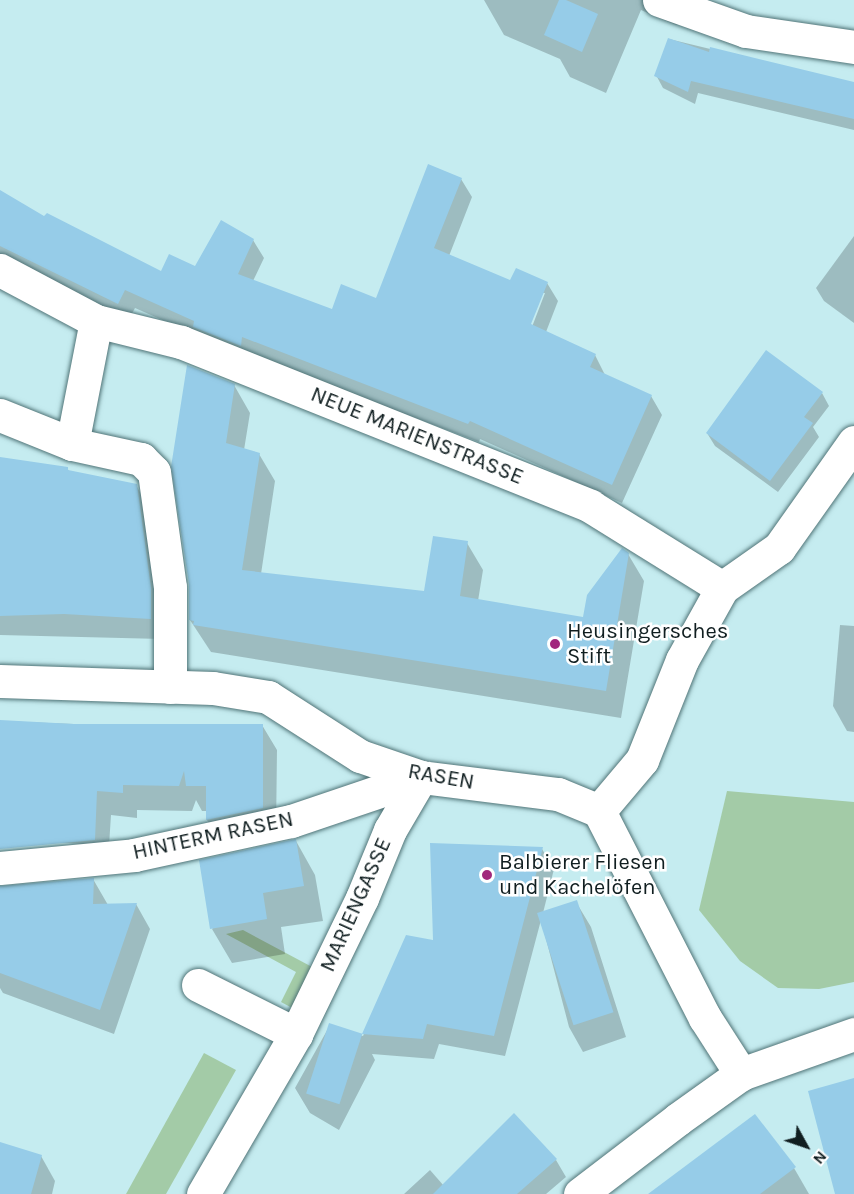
<!DOCTYPE html>
<html>
<head>
<meta charset="utf-8">
<style>
  body { margin:0 }
  #map { position:relative; width:854px; height:1194px; overflow:hidden; background:#c5ecf0; font-family:Karla,sans-serif }
  div>[style] { position:absolute }
  [style*='--x'] { left:calc(var(--x)*1px); top:calc(var(--y)*1px); width:calc(var(--w)*1px); rotate:calc(var(--a)*1deg) }
  .green>* { inset:0; background:#a3cba7 }
  .shadow>* { inset:0; background:#0003 }
  .building>* { inset:0; background:#96cce8; transform-origin:0 0 }
  .roads { filter:drop-shadow(0 0 2px #507477) drop-shadow(0 0 2px #507477) }
  .minor>* { height:33px; margin:-16.5px; padding:0 16.5px; transform-origin:16.5px; border-radius:16.5px; background:#fff }
  .major>* { height:33px; margin:-16.5px; padding:0 16.5px; transform-origin:16.5px; border-radius:16.5px; background:#fff }
  .dots>* { width:16px; height:16px; translate:-50% -50%; box-sizing:border-box; border:3px solid #fff; border-radius:50% }
  span { translate:-50% -50%; white-space:nowrap; text-align:center; line-height:1.15; -webkit-text-stroke:5px #fff; paint-order:stroke }
  .street-label { font-size:22px; color:#101e20 }
  .poi-label { font-size:22px; color:#101e20 }
  .left { translate:0 -50%; text-align:left }
  .north { position:absolute; left:776px; top:1116px; width:60px; height:60px; -webkit-text-stroke:4px #fff; paint-order:stroke; rotate:130deg; font-size:16px; font-weight:700; line-height:24px; text-align:center; color:#101e20 }
  .north::after { content:''; display:block; margin:auto; width:21px; height:27px; background:#101e20; clip-path:polygon(50% 0,100% 100%,50% 72%,0 100%) }
</style>
</head>
<body>
<div id="map">
  <div class="green">
    <i style="clip-path:polygon(727px 791px,854px 802px,854px 982px,819px 989px,778px 988px,740px 961px,699px 910px)"></i>
    <i style="clip-path:polygon(243px 930px,314px 968px,294px 1009px,281px 1002px,296px 972px,226px 934px)"></i>
    <i style="clip-path:polygon(204px 1053px,236px 1070px,166px 1194px,126px 1194px)"></i>
  </div>
  <div class="shadow">
    <i style="clip-path:polygon(484px 0,710px 0,698px 27px,690px 24px,676px 25px,641px 10px,606px 93px,570px 77px,560px 59px,504px 35px)"></i>
    <i style="clip-path:polygon(669px 39px,854px 84px,854px 130px,698px 93px,695px 104px,663px 88px,656px 75px)"></i>
    <i style="clip-path:polygon(evenodd,461px 179px,472px 197px,449px 256px,511px 282px,547px 283px,558px 301px,546px 332px,595px 355px,605px 375px,651px 396px,662px 415px,622px 503px,480px 439px,479px 442px,201px 337px,135px 308px,128px 321px,0 260px,0 192px,45px 218px,162px 273px,195px 268px,253px 240px,264px 258px,253px 281px,333px 311px,377px 300px,461px 179px,542px 293px,545px 293px,530px 332px,527px 331px,542px 293px)"></i>
    <i style="clip-path:polygon(854px 236px,854px 323px,824px 301px,816px 288px)"></i>
    <i style="clip-path:polygon(234px 385px,250px 413px,244px 450px,259px 454px,275px 481px,261px 574px,426px 593px,467px 543px,483px 570px,478px 601px,584px 619px,628px 554px,644px 581px,621px 718px,211px 652px,190px 620px)"></i>
    <i style="clip-path:polygon(822px 393px,829px 406px,813px 427px,819px 437px,778px 492px,715px 446px,707px 433px)"></i>
    <i style="clip-path:polygon(0 458px,67px 468px,69px 471px,136px 485px,148px 506px,162px 639px,0 635px)"></i>
    <i style="clip-path:polygon(840px 625px,854px 626px,854px 732px,847px 731px,833px 706px)"></i>
    <i style="clip-path:polygon(0 721px,123px 726px,262px 725px,277px 750px,276px 833px,221px 845px,207px 820px,207px 811px,202px 811px,196px 800px,192px 811px,137px 810px,137px 818px,111px 815px,109px 846px,0 838px)"></i>
    <i style="clip-path:polygon(296px 841px,315px 875px,323px 921px,281px 927px,285px 954px,232px 963px,212px 929px)"></i>
    <i style="clip-path:polygon(542px 849px,554px 869px,543px 913px,576px 902px,591px 927px,626px 1037px,583px 1052px,569px 1027px,541px 920px,505px 1056px,439px 1044px,434px 1059px,372px 1054px,375px 1060px,339px 1130px,310px 1113px,295px 1088px,330px 1025px,363px 1036px,407px 936px,435px 942px)"></i>
    <i style="clip-path:polygon(93px 879px,108px 905px,136px 904px,150px 929px,114px 1034px,3px 993px,0 988px,0 888px)"></i>
    <i style="clip-path:polygon(0 1143px,41px 1156px,55px 1181px,52px 1194px,0 1194px)"></i>
    <i style="clip-path:polygon(556px 1160px,566px 1177px,546px 1194px,404px 1194px,430px 1170px,444px 1186px)"></i>
    <i style="clip-path:polygon(794px 1168px,809px 1194px,659px 1194px)"></i>
  </div>
  <div class="building">
    <i style="clip-path:polygon(559px 0,566px 0,598px 14px,582px 52px,544px 35px)"></i>
    <i style="clip-path:polygon(668px 38px,709px 52px,710px 47px,854px 82px,854px 119px,691px 81px,688px 92px,654px 76px)"></i>
    <i style="clip-path:polygon(428px 164px,462px 178px,434px 248px,510px 280px,516px 268px,548px 282px,531px 324px,596px 354px,590px 367px,652px 395px,612px 485px,470px 421px,468px 424px,242px 337px,241px 346px,193px 327px,194px 321px,125px 290px,118px 304px,0 246px,0 190px,44px 216px,47px 213px,161px 271px,169px 254px,195px 266px,221px 220px,254px 239px,238px 274px,332px 309px,341px 284px,376px 298px)"></i>
    <i style="clip-path:polygon(766px 350px,823px 392px,804px 417px,813px 423px,770px 481px,706px 433px)"></i>
    <i style="clip-path:polygon(187px 365px,235px 384px,226px 443px,260px 453px,242px 570px,424px 591px,433px 536px,468px 541px,460px 596px,583px 617px,587px 595px,622px 548px,629px 553px,606px 691px,193px 625px,194px 621px,189px 620px,189px 584px,171px 467px)"></i>
    <i style="clip-path:polygon(0 457px,68px 467px,68px 470px,137px 484px,151px 588px,151px 619px,64px 614px,0 616px)"></i>
    <i style="clip-path:polygon(0 720px,74px 724px,263px 724px,263px 808px,206px 820px,206px 786px,186px 786px,184px 771px,179px 786px,123px 785px,123px 793px,97px 791px,95px 840px,0 849px)"></i>
    <i style="clip-path:polygon(296px 839px,304px 886px,263px 893px,267px 919px,210px 929px,199px 860px)"></i>
    <i style="clip-path:polygon(430px 843px,543px 847px,494px 1036px,427px 1024px,423px 1039px,362px 1034px,406px 935px,433px 940px)"></i>
    <i style="clip-path:polygon(94px 878px,93px 904px,137px 903px,100px 1010px,0 973px,0 886px)"></i>
    <i style="left:577px;top:900px;width:118px;height:42px;rotate:72deg"></i>
    <i style="left:329px;top:1023px;width:35px;height:74px;rotate:18deg"></i>
    <i style="clip-path:polygon(854px 1078px,854px 1194px,835px 1194px,808px 1091px)"></i>
    <i style="clip-path:polygon(514px 1113px,557px 1159px,517px 1194px,433px 1194px)"></i>
    <i style="clip-path:polygon(755px 1114px,796px 1167px,760px 1194px,648px 1194px)"></i>
    <i style="clip-path:polygon(0 1142px,42px 1155px,31px 1194px,0 1194px)"></i>
  </div>
  <div class="roads">
    <div class="minor">
      <i style="--x:659;--y:0;--w:92;--a:19.6"></i>
      <i style="--x:746;--y:31;--w:109;--a:8.4"></i>
      <i style="--x:0;--y:270;--w:109;--a:28"></i>
      <i style="--x:96;--y:321;--w:88;--a:13.9"></i>
      <i style="--x:181;--y:342;--w:441;--a:21.8"></i>
      <i style="--x:590;--y:506;--w:155;--a:31.8"></i>
      <i style="--x:0;--y:415;--w:78;--a:21.9"></i>
      <i style="--x:72;--y:444;--w:71;--a:12.3"></i>
      <i style="--x:141;--y:459;--w:18;--a:45"></i>
      <i style="--x:154;--y:472;--w:116;--a:82.1"></i>
      <i style="--x:170;--y:587;--w:100;--a:90"></i>
      <i style="--x:72;--y:444;--w:125;--a:-79"></i>
      <i style="--x:0;--y:681;--w:213;--a:1.9"></i>
      <i style="--x:213;--y:688;--w:56;--a:9.3"></i>
      <i style="--x:268;--y:697;--w:109;--a:32.7"></i>
      <i style="--x:360;--y:756;--w:65;--a:19"></i>
      <i style="--x:421;--y:777;--w:138;--a:7.1"></i>
      <i style="--x:558;--y:794;--w:44;--a:22.5"></i>
      <i style="--x:599;--y:811;--w:233;--a:62.9"></i>
      <i style="--x:705;--y:1018;--w:67;--a:57.3"></i>
      <i style="--x:599;--y:811;--w:67;--a:-49.9"></i>
      <i style="--x:642;--y:760;--w:108;--a:-68.2"></i>
      <i style="--x:682;--y:660;--w:82;--a:-60.9"></i>
      <i style="--x:722;--y:588;--w:70;--a:-35.1"></i>
      <i style="--x:779;--y:548;--w:130;--a:-54.7"></i>
      <i style="--x:0;--y:868;--w:135;--a:-5.5"></i>
      <i style="--x:134;--y:855;--w:161;--a:-12.2"></i>
      <i style="--x:291;--y:821;--w:137;--a:-18.7"></i>
      <i style="--x:198;--y:985;--w:110;--a:26.6"></i>
      <i style="--x:203;--y:1194;--w:185;--a:-59.8"></i>
      <i style="--x:296;--y:1034;--w:151;--a:-64.1"></i>
      <i style="--x:362;--y:898;--w:74;--a:-67.6"></i>
      <i style="--x:390;--y:830;--w:61;--a:-59.7"></i>
    </div>
    <div class="major">
      <i style="--x:580;--y:1194;--w:123;--a:-37.4"></i>
      <i style="--x:678;--y:1119;--w:77;--a:-35.5"></i>
      <i style="--x:741;--y:1074;--w:120;--a:-19.5"></i>
    </div>
  </div>
  <div class="dots">
    <i style="left:555px;top:644px;background:#a1277c"></i>
    <i style="left:487px;top:875px;background:#a1277c"></i>
  </div>
  <div class="street-label">
    <span style="left:417px;top:436px;rotate:22deg">NEUE MARIENSTRASSE</span>
    <span style="left:441px;top:777px;rotate:10deg">RASEN</span>
    <span style="left:213px;top:836px;rotate:-12deg">HINTERM RASEN</span>
    <span style="left:356px;top:905px;rotate:-66deg">MARIENGASSE</span>
  </div>
  <div class="poi-label">
    <span class="left" style="left:567px;top:644px">Heusingersches<br>Stift</span>
    <span class="left" style="left:499px;top:875px">Balbierer Fliesen<br>und Kachelöfen</span>
  </div>
  <div class="north">N</div>
</div>
</body>
</html>
